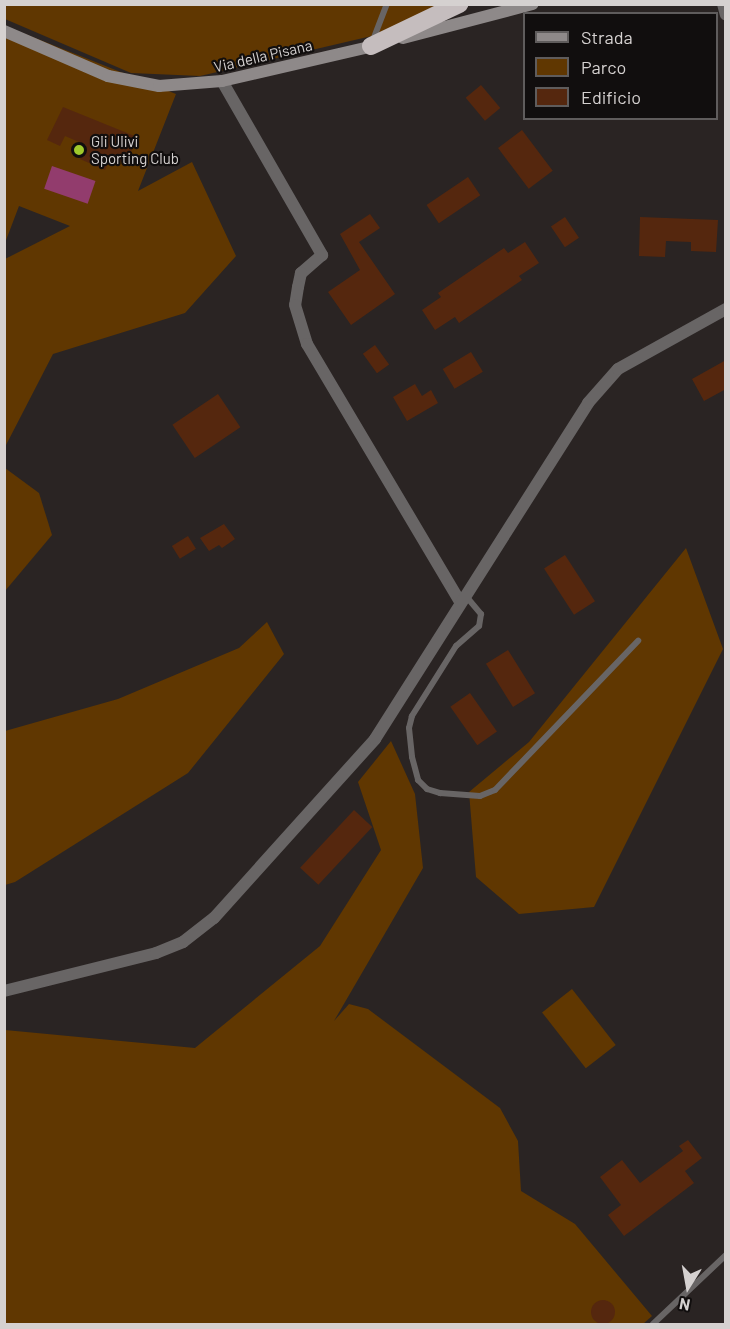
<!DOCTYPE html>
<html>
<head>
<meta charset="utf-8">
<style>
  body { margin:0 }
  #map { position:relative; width:730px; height:1329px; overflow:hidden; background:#2a2423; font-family:Barlow,sans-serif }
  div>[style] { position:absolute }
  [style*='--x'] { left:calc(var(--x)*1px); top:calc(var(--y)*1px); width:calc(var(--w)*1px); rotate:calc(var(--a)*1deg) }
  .green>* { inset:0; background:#603701; transform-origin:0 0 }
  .water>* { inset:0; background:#923c6d; transform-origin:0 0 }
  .building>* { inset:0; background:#55270e; transform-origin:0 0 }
  .round { border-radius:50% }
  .lane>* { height:6px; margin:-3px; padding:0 3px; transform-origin:3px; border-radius:3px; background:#686565 }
  .street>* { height:12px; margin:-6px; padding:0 6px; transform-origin:6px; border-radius:6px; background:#686565 }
  .secondary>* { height:12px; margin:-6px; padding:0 6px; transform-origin:6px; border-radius:6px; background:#8e8989 }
  .highway>* { height:18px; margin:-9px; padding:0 9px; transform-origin:9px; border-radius:9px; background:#c5bdbe }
  .dots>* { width:16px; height:16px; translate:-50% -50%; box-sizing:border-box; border:3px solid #110e0e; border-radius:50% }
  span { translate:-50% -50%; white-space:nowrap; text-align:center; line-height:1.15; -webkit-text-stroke:4.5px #110e0e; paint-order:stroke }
  .street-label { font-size:15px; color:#d5d1d0 }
  .poi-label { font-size:15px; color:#d5d1d0 }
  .left { translate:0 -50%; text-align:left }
  .frame { position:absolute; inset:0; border:6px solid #d5d1d0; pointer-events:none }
  .legend { position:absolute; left:523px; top:12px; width:195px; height:108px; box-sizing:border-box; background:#110e0e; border:2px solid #5f5c5c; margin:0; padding:8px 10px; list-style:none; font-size:18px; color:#d5d1d0 }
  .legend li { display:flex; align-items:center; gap:12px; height:30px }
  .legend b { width:30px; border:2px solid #5f5c5c }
  .north { position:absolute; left:658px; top:1257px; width:60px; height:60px; -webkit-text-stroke:4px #110e0e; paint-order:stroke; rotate:191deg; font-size:16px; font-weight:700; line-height:24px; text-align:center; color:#d5d1d0 }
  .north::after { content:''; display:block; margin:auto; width:21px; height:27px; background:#d5d1d0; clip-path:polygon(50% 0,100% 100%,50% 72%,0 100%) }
</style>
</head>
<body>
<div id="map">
  <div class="green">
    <i style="clip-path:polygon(4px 5px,442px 5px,376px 35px,200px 76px,131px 73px,5px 19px)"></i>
    <i style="clip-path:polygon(5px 26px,176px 94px,138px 191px,192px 162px,236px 256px,185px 313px,53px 354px,5px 447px,5px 259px,70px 226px,19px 206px,5px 243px)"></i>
    <i style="clip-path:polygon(5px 468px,39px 493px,52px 535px,5px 591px)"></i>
    <i style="clip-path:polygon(686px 548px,723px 649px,594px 907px,519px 914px,476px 877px,469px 792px,529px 742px)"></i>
    <i style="clip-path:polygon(267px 622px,284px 654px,188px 773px,15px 882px,5px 885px,5px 731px,118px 699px,239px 648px)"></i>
    <i style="clip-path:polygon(391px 741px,415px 794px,423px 868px,334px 1021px,349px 1004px,368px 1009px,500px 1108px,518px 1141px,521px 1191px,575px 1224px,652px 1316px,643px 1324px,5px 1324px,5px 1030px,195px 1048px,320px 946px,381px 850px,358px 782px)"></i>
    <i style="left:572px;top:989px;width:71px;height:38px;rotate:52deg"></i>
  </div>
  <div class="water">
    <i style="left:52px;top:166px;width:46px;height:24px;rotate:19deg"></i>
  </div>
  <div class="building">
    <i style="left:481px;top:85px;width:30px;height:20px;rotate:50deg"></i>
    <i style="clip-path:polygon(63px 107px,137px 137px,126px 164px,111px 157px,105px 170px,80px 159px,86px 145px,65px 136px,60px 146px,47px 140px)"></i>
    <i style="left:522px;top:130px;width:51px;height:30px;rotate:53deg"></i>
    <i style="left:468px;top:177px;width:22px;height:50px;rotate:56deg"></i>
    <i style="clip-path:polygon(370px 214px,380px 228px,359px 242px,395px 294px,351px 325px,328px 292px,360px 270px,340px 234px)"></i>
    <i style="left:565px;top:217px;width:25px;height:17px;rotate:56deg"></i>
    <i style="clip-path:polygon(640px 217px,718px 220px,716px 252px,691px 251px,691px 242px,666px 241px,665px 257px,639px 256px)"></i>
    <i style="clip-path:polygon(525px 242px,539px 263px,519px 276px,522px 280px,459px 323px,455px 317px,435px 330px,422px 310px,441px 297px,438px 293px,504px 248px,508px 253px)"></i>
    <i style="left:375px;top:345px;width:24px;height:15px;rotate:54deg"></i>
    <i style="left:471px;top:352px;width:23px;height:33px;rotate:59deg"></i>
    <i style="clip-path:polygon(726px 360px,726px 389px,704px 401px,692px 379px)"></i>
    <i style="clip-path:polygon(415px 384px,422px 396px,431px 390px,438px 403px,407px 421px,393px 397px)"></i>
    <i style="left:218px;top:394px;width:40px;height:55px;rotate:56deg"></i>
    <i style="clip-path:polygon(224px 524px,235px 539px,222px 548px,219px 545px,209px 551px,200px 538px)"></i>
    <i style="left:188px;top:536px;width:15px;height:19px;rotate:58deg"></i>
    <i style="left:565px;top:555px;width:55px;height:25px;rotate:57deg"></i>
    <i style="left:508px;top:650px;width:51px;height:26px;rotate:58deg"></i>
    <i style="left:470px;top:693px;width:47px;height:24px;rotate:55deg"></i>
    <i style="left:354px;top:810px;width:25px;height:79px;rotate:43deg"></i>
    <i style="clip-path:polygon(688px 1140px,702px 1158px,685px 1171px,694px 1183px,624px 1236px,608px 1215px,621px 1205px,600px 1177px,622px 1160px,640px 1183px,683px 1151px,679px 1146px)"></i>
    <i class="round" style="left:591px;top:1300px;width:24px;height:24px"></i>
  </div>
  <div class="lane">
    <i style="--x:373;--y:40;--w:39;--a:-69"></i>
    <i style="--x:465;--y:595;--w:25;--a:50"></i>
    <i style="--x:481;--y:614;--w:12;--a:99"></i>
    <i style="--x:479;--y:626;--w:30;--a:139"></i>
    <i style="--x:456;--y:646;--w:83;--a:122.2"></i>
    <i style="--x:412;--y:716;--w:12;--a:104"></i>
    <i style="--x:409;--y:728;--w:29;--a:84"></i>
    <i style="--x:412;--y:757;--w:24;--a:75"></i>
    <i style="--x:418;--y:780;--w:13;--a:45"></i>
    <i style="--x:427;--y:789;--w:14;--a:17"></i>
    <i style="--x:440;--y:793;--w:40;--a:4.3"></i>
    <i style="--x:480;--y:796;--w:16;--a:-22"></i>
    <i style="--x:495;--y:790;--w:207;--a:-46.2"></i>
    <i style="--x:653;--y:1324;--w:100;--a:-43.4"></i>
  </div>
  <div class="street">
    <i style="--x:723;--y:4;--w:11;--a:75"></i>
    <i style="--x:222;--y:81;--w:201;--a:60.1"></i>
    <i style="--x:322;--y:255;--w:28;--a:139"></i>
    <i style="--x:301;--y:273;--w:14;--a:102"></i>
    <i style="--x:298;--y:287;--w:18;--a:99"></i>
    <i style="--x:295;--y:305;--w:41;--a:72.9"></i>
    <i style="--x:307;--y:344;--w:300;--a:59.3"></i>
    <i style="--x:4;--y:991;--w:157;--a:-14"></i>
    <i style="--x:156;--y:953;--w:29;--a:-22"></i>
    <i style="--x:183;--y:942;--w:39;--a:-38"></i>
    <i style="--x:214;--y:918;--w:241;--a:-48"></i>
    <i style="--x:375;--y:739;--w:398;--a:-57.6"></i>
    <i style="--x:588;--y:403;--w:45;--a:-48.6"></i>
    <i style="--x:618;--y:369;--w:124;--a:-29.1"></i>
  </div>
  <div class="secondary">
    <i style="--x:4;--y:31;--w:113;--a:23.4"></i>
    <i style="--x:108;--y:76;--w:52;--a:11.1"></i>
    <i style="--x:159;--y:86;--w:63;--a:-4.5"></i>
    <i style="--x:222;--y:81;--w:160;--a:-13"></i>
    <i style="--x:403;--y:38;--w:134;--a:-14.7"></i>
  </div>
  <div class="highway">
    <i style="--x:371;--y:46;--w:98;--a:-25.5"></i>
  </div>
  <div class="dots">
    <i style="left:79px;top:150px;background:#a0ca2c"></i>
  </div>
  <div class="street-label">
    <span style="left:263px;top:56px;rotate:-13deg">Via della Pisana</span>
  </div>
  <div class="poi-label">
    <span class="left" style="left:91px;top:150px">Gli Ulivi<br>Sporting Club</span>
  </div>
  <div class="frame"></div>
  <ul class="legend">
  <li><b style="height:8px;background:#8e8989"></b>Strada</li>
  <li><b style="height:16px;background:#603701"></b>Parco</li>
  <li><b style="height:16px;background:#55270e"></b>Edificio</li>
  </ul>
  <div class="north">N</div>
</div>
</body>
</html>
